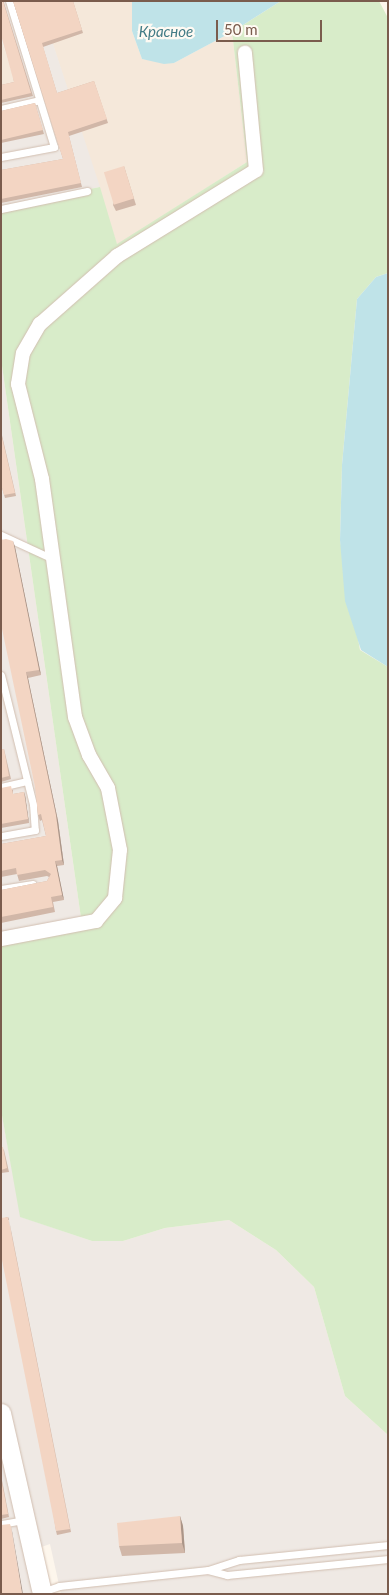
<!DOCTYPE html>
<html>
<head>
<meta charset="utf-8">
<style>
  body { margin:0 }
  #map { position:relative; width:389px; height:1595px; overflow:hidden; background:#fdf6ec; font-family:Lato,sans-serif }
  div>[style] { position:absolute }
  [style*='--x'] { left:calc(var(--x)*1px); top:calc(var(--y)*1px); width:calc(var(--w)*1px); rotate:calc(var(--a)*1deg) }
  .residential>* { inset:0; background:#f5e8da }
  .industrial>* { inset:0; background:#efe9e4 }
  .green>* { inset:0; background:#d8ecc9 }
  .water>* { inset:0; background:#bfe3e8 }
  .roads { filter:drop-shadow(0 0 1px #d1beb0) drop-shadow(0 0 1px #d1beb0) }
  .lane>* { height:7px; margin:-3.5px; padding:0 3.5px; transform-origin:3.5px; border-radius:3.5px; background:#fff }
  .street>* { height:14px; margin:-7px; padding:0 7px; transform-origin:7px; border-radius:7px; background:#fff }
  .secondary>* { height:19px; margin:-9.5px; padding:0 9.5px; transform-origin:9.5px; border-radius:9.5px; background:#fff }
  .wall>* { inset:0; background:#d1b7a8 }
  .shaded-wall>* { inset:0; background:#aa9588; transform-origin:0 0 }
  .building>* { inset:0; background:#f3d5c3; transform-origin:0 0 }
  span { translate:-50% -50%; white-space:nowrap; text-align:center; line-height:1.15; -webkit-text-stroke:4.5px #fffaf3; paint-order:stroke }
  .water-label { font-size:15px; color:#437c86; font-style:italic }
  .frame { position:absolute; inset:0; border:2px solid #7a5c4d; pointer-events:none }
  .scale { position:absolute; left:216px; top:20px; width:106px; height:22px; box-sizing:border-box; border:2px solid #7a5c4d; border-top:0; padding-left:6px; font-size:15px; line-height:18px; white-space:nowrap; color:#7a5c4d; -webkit-text-stroke:4px #fffaf3; paint-order:stroke }
</style>
</head>
<body>
<div id="map">
  <div class="residential">
    <i style="clip-path:polygon(39px 1px,132px 1px,132px 31px,142px 59px,174px 63px,232px 32px,247px 162px,117px 245px)"></i>
    <i style="clip-path:polygon(1px 38px,16px 85px,1px 88px)"></i>
  </div>
  <div class="industrial">
    <i style="clip-path:polygon(1px 1px,39px 1px,100px 187px,1px 206px,1px 88px,16px 85px,1px 38px)"></i>
    <i style="clip-path:polygon(1px 359px,82px 925px,1px 943px)"></i>
    <i style="clip-path:polygon(1px 1110px,21px 1217px,92px 1241px,123px 1241px,165px 1228px,229px 1220px,276px 1250px,314px 1287px,345px 1396px,388px 1435px,388px 1594px,61px 1594px,50px 1544px,27px 1552px,35px 1594px,1px 1594px)"></i>
  </div>
  <div class="green">
    <i style="clip-path:polygon(281px 1px,379px 1px,388px 18px,388px 273px,376px 277px,357px 299px,342px 465px,340px 540px,360px 650px,388px 667px,388px 1435px,345px 1396px,314px 1287px,276px 1250px,229px 1220px,165px 1228px,123px 1241px,92px 1241px,20px 1217px,1px 1110px,1px 943px,82px 925px,1px 359px,1px 206px,100px 187px,117px 244px,247px 162px,232px 32px)"></i>
  </div>
  <div class="water">
    <i style="clip-path:polygon(132px 1px,281px 1px,232px 32px,174px 63px,164px 64px,142px 59px,132px 31px)"></i>
    <i style="clip-path:polygon(388px 273px,388px 667px,361px 650px,345px 601px,340px 540px,342px 465px,357px 299px,376px 277px)"></i>
  </div>
  <div class="roads">
    <div class="lane">
      <i style="--x:1;--y:109;--w:39;--a:-13"></i>
      <i style="--x:1;--y:157;--w:54;--a:-10.7"></i>
      <i style="--x:54;--y:147;--w:153;--a:-107.1"></i>
      <i style="--x:1;--y:209;--w:88;--a:-11.8"></i>
      <i style="--x:1;--y:535;--w:57;--a:24.8"></i>
      <i style="--x:1;--y:675;--w:133;--a:76.1"></i>
      <i style="--x:33;--y:804;--w:26;--a:86"></i>
      <i style="--x:35;--y:830;--w:35;--a:170"></i>
      <i style="--x:1;--y:787;--w:27;--a:-13"></i>
      <i style="--x:1;--y:889;--w:32;--a:-9"></i>
      <i style="--x:1;--y:1524;--w:22;--a:-10"></i>
      <i style="--x:208;--y:1570;--w:20;--a:15"></i>
      <i style="--x:227;--y:1575;--w:162;--a:-5.7"></i>
      <i style="--x:42;--y:1592;--w:18;--a:-19"></i>
      <i style="--x:59;--y:1586;--w:150;--a:-6.1"></i>
      <i style="--x:208;--y:1570;--w:33;--a:-18"></i>
      <i style="--x:239;--y:1560;--w:150;--a:-5.7"></i>
    </div>
    <div class="street">
      <i style="--x:1;--y:939;--w:97;--a:-10.7"></i>
      <i style="--x:96;--y:921;--w:30;--a:-50"></i>
      <i style="--x:115;--y:898;--w:48;--a:-84.1"></i>
      <i style="--x:120;--y:850;--w:63;--a:-101"></i>
      <i style="--x:108;--y:788;--w:38;--a:-120"></i>
      <i style="--x:89;--y:755;--w:40;--a:-110.2"></i>
      <i style="--x:75;--y:717;--w:240;--a:-97.9"></i>
      <i style="--x:42;--y:479;--w:98;--a:-104.2"></i>
      <i style="--x:18;--y:384;--w:31;--a:-81"></i>
      <i style="--x:23;--y:353;--w:34;--a:-60"></i>
      <i style="--x:40;--y:324;--w:103;--a:-41.4"></i>
      <i style="--x:117;--y:256;--w:163;--a:-31.7"></i>
      <i style="--x:256;--y:170;--w:118;--a:-95.4"></i>
    </div>
    <div class="secondary">
      <i style="--x:1;--y:1413;--w:186;--a:77.2"></i>
    </div>
  </div>
  <div class="wall">
    <i style="clip-path:polygon(1px 1px,4px 1px,4px 3px,33px 96px,1px 103px,1px 85px,14px 82px)"></i>
    <i style="clip-path:polygon(13px 1px,73px 1px,83px 33px,43px 47px,57px 93px,94px 81px,108px 123px,69px 136px,82px 187px,1px 203px,1px 170px,63px 159px)"></i>
    <i style="clip-path:polygon(35px 103px,44px 134px,1px 143px,1px 111px)"></i>
    <i style="clip-path:polygon(124px 166px,136px 205px,116px 211px,113px 205px)"></i>
    <i style="clip-path:polygon(1px 431px,16px 496px,5px 498px,1px 484px)"></i>
    <i style="clip-path:polygon(13px 541px,15px 547px,41px 675px,28px 678px,58px 821px,64px 865px,57px 866px,64px 900px,53px 902px,55px 912px,1px 923px,1px 890px,47px 881px,49px 877px,47px 876px,19px 881px,17px 874px,1px 877px,1px 844px,46px 836px,42px 820px,40px 821px,38px 815px)"></i>
    <i style="clip-path:polygon(4px 749px,11px 779px,1px 782px,1px 750px)"></i>
    <i style="clip-path:polygon(1px 788px,13px 790px,13px 794px,24px 792px,25px 795px,29px 823px,1px 828px)"></i>
    <i style="clip-path:polygon(1px 1147px,4px 1150px,9px 1172px,1px 1173px)"></i>
    <i style="clip-path:polygon(9px 1220px,71px 1532px,57px 1535px,56px 1531px)"></i>
    <i style="clip-path:polygon(1px 1475px,9px 1517px,1px 1519px)"></i>
    <i style="clip-path:polygon(180px 1516px,183px 1526px,185px 1553px,122px 1556px,119px 1546px)"></i>
  </div>
  <div class="shaded-wall">
    <i style="clip-path:polygon(13px 541px,15px 547px,41px 675px,39px 670px)"></i>
    <i style="clip-path:polygon(26px 672px,28px 678px,58px 821px,64px 865px,62px 860px)"></i>
    <i style="clip-path:polygon(24px 792px,25px 795px,29px 823px,28px 819px)"></i>
    <i style="clip-path:polygon(55px 861px,57px 866px,64px 900px,62px 895px)"></i>
    <i style="left:8px;top:1217px;width:3px;height:318px;rotate:72deg"></i>
    <i style="clip-path:polygon(180px 1516px,183px 1526px,185px 1553px,182px 1543px)"></i>
    <i style="clip-path:polygon(11px 1527px,12px 1531px,23px 1594px,22px 1594px)"></i>
  </div>
  <div class="building">
    <i style="clip-path:polygon(1px 1px,3px 1px,31px 93px,1px 100px,1px 85px,14px 82px,1px 35px)"></i>
    <i style="clip-path:polygon(13px 1px,73px 1px,82px 30px,42px 43px,57px 93px,94px 81px,107px 119px,68px 132px,81px 183px,1px 199px,1px 170px,63px 159px)"></i>
    <i style="clip-path:polygon(35px 103px,43px 130px,1px 140px,1px 111px)"></i>
    <i style="left:124px;top:166px;width:34px;height:21px;rotate:73deg"></i>
    <i style="clip-path:polygon(1px 433px,15px 493px,4px 495px,1px 484px)"></i>
    <i style="clip-path:polygon(6px 539px,13px 541px,39px 670px,26px 672px,56px 815px,62px 860px,55px 861px,62px 895px,51px 897px,53px 907px,1px 917px,1px 890px,47px 881px,51px 874px,45px 870px,17px 875px,16px 868px,1px 871px,1px 844px,46px 836px,41px 814px,38px 815px,35px 787px,1px 624px,1px 540px)"></i>
    <i style="clip-path:polygon(4px 749px,9px 776px,1px 778px,1px 750px)"></i>
    <i style="clip-path:polygon(11px 786px,13px 794px,24px 792px,28px 819px,1px 824px,1px 788px)"></i>
    <i style="clip-path:polygon(1px 1147px,3px 1147px,7px 1168px,1px 1170px)"></i>
    <i style="clip-path:polygon(8px 1217px,70px 1529px,56px 1531px,1px 1255px,1px 1218px)"></i>
    <i style="clip-path:polygon(1px 1478px,8px 1514px,1px 1515px)"></i>
    <i style="clip-path:polygon(180px 1516px,182px 1543px,119px 1546px,117px 1523px)"></i>
    <i style="clip-path:polygon(10px 1524px,11px 1527px,22px 1594px,1px 1594px,1px 1525px)"></i>
  </div>
  <div class="water-label">
    <span style="left:166px;top:32px">Красное</span>
  </div>
  <div class="frame"></div>
  <div class="scale">50 m</div>
</div>
</body>
</html>
